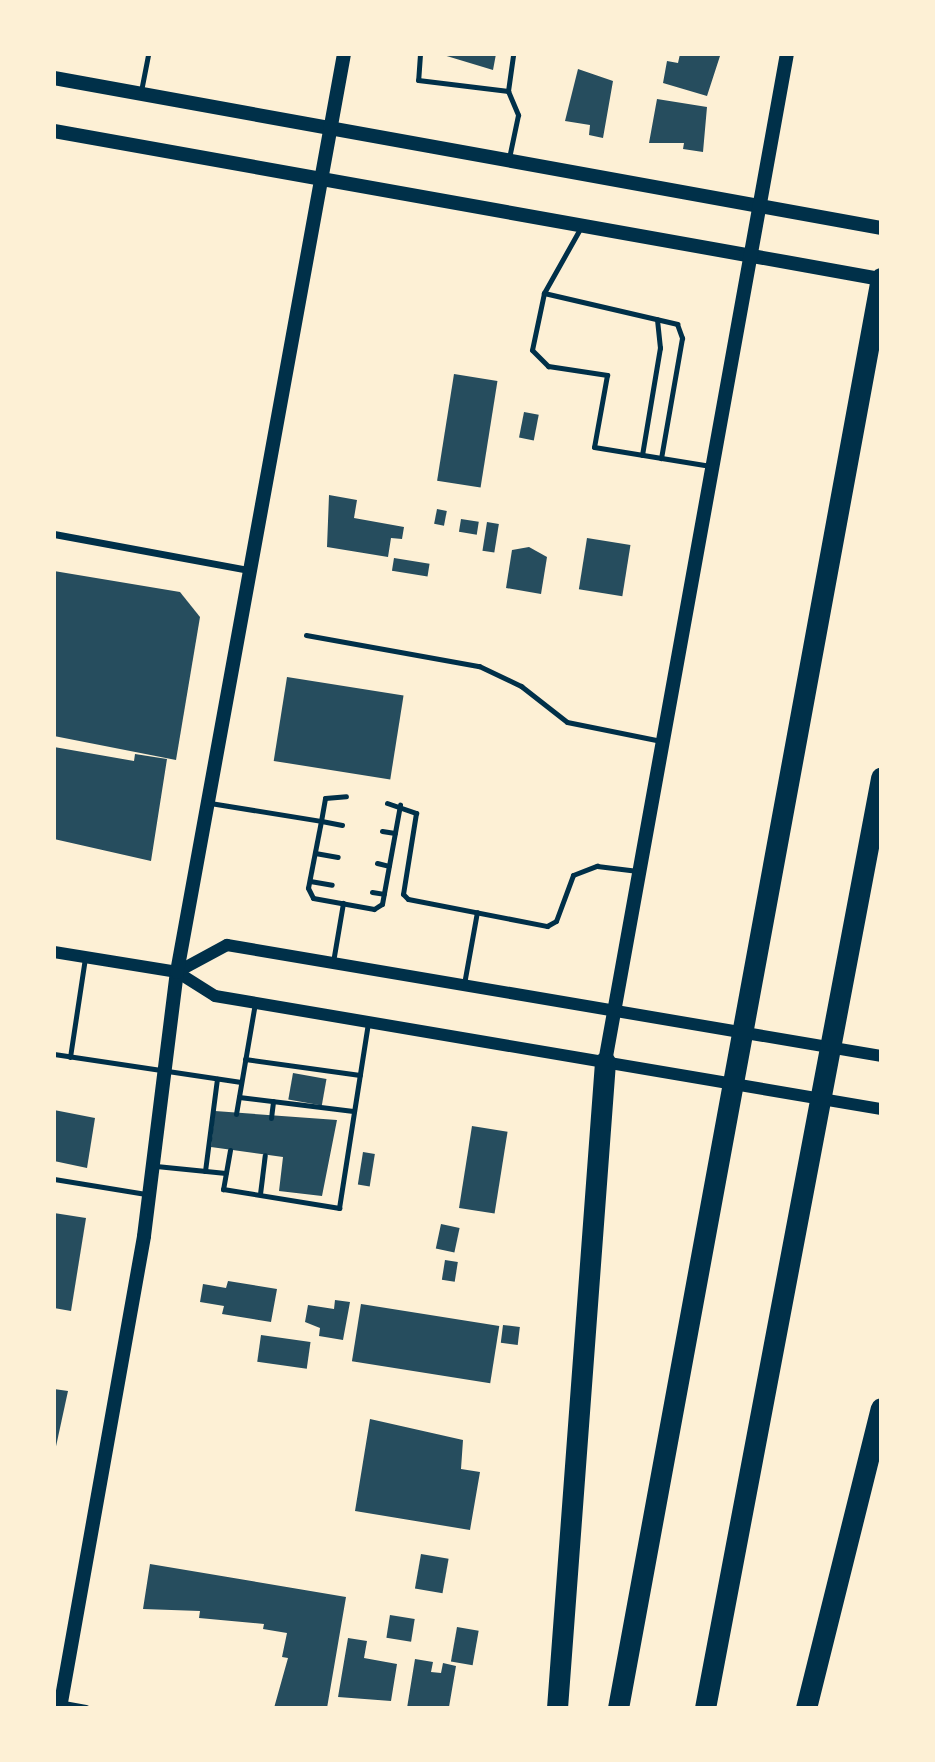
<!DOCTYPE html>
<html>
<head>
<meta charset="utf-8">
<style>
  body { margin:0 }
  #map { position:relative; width:935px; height:1762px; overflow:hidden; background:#fdf0d5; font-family:"Asap Condensed",sans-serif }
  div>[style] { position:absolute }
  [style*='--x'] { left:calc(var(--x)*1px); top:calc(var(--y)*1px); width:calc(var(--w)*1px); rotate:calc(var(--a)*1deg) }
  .building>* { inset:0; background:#264d5e; transform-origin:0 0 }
  .service>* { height:5px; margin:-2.5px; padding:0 2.5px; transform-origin:2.5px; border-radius:2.5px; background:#003049 }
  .minor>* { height:7px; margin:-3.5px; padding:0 3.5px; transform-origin:3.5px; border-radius:3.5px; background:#003049 }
  .tertiary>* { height:12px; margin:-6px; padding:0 6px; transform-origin:6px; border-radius:6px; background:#003049 }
  .secondary>* { height:14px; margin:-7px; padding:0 7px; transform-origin:7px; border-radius:7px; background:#003049 }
  .motorway>* { height:21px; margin:-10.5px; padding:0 10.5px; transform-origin:10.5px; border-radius:10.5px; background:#003049 }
  span { translate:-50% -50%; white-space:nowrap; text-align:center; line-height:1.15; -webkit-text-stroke:7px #fdf0d5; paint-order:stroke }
  .frame { position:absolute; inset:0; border:56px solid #fdf0d5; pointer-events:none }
</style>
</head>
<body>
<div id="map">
  <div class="building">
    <i style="clip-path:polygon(440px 54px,496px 54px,493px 70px)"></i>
    <i style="clip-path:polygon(680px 54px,720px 56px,707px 96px,663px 83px,667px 61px,678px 63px)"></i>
    <i style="clip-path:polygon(578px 69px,613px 81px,603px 138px,589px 135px,590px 125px,565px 121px)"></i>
    <i style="clip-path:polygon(657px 99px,707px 107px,703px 152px,683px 149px,684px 143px,649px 143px)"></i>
    <i style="left:454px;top:374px;width:44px;height:108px;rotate:9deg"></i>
    <i style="left:524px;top:412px;width:15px;height:26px;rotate:11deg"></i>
    <i style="clip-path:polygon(329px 495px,357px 500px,354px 518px,404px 527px,402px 539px,391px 538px,388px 557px,327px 547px)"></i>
    <i style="left:437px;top:509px;width:10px;height:15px;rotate:11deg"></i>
    <i style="left:461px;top:519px;width:18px;height:13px;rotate:9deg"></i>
    <i style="left:487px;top:522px;width:12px;height:29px;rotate:9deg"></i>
    <i style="left:587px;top:538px;width:44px;height:52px;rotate:9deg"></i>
    <i style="clip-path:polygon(529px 547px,547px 557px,541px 594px,506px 588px,512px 550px)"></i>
    <i style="left:394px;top:558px;width:36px;height:13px;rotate:9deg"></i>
    <i style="clip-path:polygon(54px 571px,180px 592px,200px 617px,176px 760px,54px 736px)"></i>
    <i style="left:287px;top:677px;width:118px;height:85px;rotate:9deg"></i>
    <i style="clip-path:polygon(54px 747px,134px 761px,135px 754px,167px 759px,151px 861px,54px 839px)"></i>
    <i style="left:293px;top:1073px;width:34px;height:27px;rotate:10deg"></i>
    <i style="clip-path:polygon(54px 1110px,95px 1118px,87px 1168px,54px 1161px)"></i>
    <i style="clip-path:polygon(215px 1111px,337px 1120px,322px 1196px,279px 1191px,283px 1157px,211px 1147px)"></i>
    <i style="left:472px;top:1126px;width:36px;height:83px;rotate:9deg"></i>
    <i style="left:363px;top:1152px;width:12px;height:33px;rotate:9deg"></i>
    <i style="clip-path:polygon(54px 1213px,86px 1218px,71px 1311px,54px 1308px)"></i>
    <i style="left:441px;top:1224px;width:19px;height:25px;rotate:12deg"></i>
    <i style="left:445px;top:1260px;width:13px;height:20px;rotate:9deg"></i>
    <i style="clip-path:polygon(228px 1281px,277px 1289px,271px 1322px,222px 1314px,224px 1306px,200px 1302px,203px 1284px,226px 1288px)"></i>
    <i style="clip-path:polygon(335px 1300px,350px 1302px,343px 1340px,319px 1336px,320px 1328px,305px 1322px,308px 1305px,334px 1309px)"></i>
    <i style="left:361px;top:1304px;width:140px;height:58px;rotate:9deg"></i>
    <i style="left:503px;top:1325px;width:17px;height:18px;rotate:7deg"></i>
    <i style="left:261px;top:1335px;width:50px;height:27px;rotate:8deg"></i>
    <i style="clip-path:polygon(54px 1389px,68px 1391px,55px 1451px,54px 1451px)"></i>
    <i style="clip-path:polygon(370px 1419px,463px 1440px,461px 1469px,480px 1472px,470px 1530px,355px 1511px)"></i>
    <i style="left:421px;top:1554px;width:28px;height:35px;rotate:10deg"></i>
    <i style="clip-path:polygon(150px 1564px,346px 1597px,327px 1708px,274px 1708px,288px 1658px,282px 1657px,287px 1633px,263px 1629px,264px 1624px,199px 1618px,200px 1611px,143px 1609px)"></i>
    <i style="left:390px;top:1615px;width:25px;height:23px;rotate:9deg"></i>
    <i style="left:457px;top:1627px;width:22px;height:35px;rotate:10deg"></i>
    <i style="clip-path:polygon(348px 1638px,367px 1641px,364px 1658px,397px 1664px,391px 1701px,338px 1697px)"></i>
    <i style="clip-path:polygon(415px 1659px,433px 1662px,431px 1672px,441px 1673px,443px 1663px,456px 1666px,449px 1707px,407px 1708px)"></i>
  </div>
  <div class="service">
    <i style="--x:420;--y:54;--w:26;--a:94"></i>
    <i style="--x:418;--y:80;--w:91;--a:7"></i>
    <i style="--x:508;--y:91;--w:37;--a:-82"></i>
    <i style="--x:141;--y:91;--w:38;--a:-79"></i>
    <i style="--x:508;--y:91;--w:26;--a:67"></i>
    <i style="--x:518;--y:115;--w:44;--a:101.8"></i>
    <i style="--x:581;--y:227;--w:76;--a:119.3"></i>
    <i style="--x:544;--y:293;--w:58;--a:101.9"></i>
    <i style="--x:532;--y:350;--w:23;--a:45"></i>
    <i style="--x:548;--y:366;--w:60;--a:8.7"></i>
    <i style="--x:607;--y:375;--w:73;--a:100.2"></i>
    <i style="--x:594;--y:447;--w:118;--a:9.3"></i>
    <i style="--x:544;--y:293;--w:137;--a:13.1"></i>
    <i style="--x:677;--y:324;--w:15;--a:70"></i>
    <i style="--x:682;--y:338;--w:122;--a:99.9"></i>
    <i style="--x:642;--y:455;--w:109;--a:-80.5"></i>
    <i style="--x:660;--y:348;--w:29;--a:-96"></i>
    <i style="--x:306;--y:635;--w:176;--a:10.2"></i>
    <i style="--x:479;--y:666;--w:47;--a:25.5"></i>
    <i style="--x:521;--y:686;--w:58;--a:38"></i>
    <i style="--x:567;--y:722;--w:96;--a:11.4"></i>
    <i style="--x:210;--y:803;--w:112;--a:9.2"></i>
    <i style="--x:321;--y:821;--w:23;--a:-80"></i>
    <i style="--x:325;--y:798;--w:21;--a:-5"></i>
    <i style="--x:387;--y:803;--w:31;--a:19"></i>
    <i style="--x:416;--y:813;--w:82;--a:99.1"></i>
    <i style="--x:403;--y:894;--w:7;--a:45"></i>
    <i style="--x:408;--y:899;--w:142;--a:11"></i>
    <i style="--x:547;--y:926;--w:10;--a:-29"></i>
    <i style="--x:556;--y:921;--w:49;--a:-69.7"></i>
    <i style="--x:573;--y:875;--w:26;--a:-21"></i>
    <i style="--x:597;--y:866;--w:41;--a:7"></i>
    <i style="--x:342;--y:825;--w:21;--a:-169"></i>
    <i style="--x:321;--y:821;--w:68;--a:101"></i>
    <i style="--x:308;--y:888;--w:11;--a:63"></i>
    <i style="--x:313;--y:898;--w:62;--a:10.2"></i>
    <i style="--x:374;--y:909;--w:9;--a:-32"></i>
    <i style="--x:382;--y:904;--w:101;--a:-79.7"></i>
    <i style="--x:382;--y:831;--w:13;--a:9"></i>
    <i style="--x:315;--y:853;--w:23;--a:10"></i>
    <i style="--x:377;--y:863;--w:12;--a:14"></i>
    <i style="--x:310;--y:881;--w:22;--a:10"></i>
    <i style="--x:372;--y:892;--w:12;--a:9"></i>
    <i style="--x:333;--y:962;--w:60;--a:-80.4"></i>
    <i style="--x:464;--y:984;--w:73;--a:-79.8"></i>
    <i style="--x:54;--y:1054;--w:189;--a:8.5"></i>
    <i style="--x:70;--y:1057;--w:100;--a:-81.4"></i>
    <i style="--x:245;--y:1059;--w:116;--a:7.9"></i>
    <i style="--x:239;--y:1097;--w:115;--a:7"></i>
    <i style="--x:236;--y:1114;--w:113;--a:-80.3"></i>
    <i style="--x:271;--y:1118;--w:17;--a:-83"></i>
    <i style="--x:230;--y:1150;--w:40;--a:100"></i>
    <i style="--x:223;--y:1189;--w:118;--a:9.3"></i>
    <i style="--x:339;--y:1208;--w:187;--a:-81.1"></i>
    <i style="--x:156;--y:1166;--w:70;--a:5.7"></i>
    <i style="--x:205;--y:1171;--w:93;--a:-82.6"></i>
    <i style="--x:54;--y:1179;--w:93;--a:9.3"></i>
    <i style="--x:260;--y:1194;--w:39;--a:-83"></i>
  </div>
  <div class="minor">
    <i style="--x:54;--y:534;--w:197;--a:10.5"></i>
    <i style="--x:58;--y:1703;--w:28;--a:10"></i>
  </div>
  <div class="tertiary">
    <i style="--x:54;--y:952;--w:125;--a:9.2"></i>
    <i style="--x:177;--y:972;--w:45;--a:32.3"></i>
    <i style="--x:215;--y:996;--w:676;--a:9.63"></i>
    <i style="--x:177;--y:972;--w:57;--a:-28.4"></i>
    <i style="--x:227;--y:945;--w:663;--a:9.63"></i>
  </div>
  <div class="secondary">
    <i style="--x:54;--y:78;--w:840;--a:10.28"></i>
    <i style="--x:54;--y:131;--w:840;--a:10.15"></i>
    <i style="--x:605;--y:1062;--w:1024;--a:-79.77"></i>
    <i style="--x:60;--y:1708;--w:479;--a:-79.9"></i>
    <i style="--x:144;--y:1236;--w:266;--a:-82.9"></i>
    <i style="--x:177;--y:972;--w:933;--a:-79.69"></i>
  </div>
  <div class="motorway">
    <i style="--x:557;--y:1708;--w:648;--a:-85.75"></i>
    <i style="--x:618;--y:1708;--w:1454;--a:-79.58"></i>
    <i style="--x:705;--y:1708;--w:947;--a:-79.28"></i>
    <i style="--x:806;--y:1708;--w:309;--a:-76"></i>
  </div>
  <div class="frame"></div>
</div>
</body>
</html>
